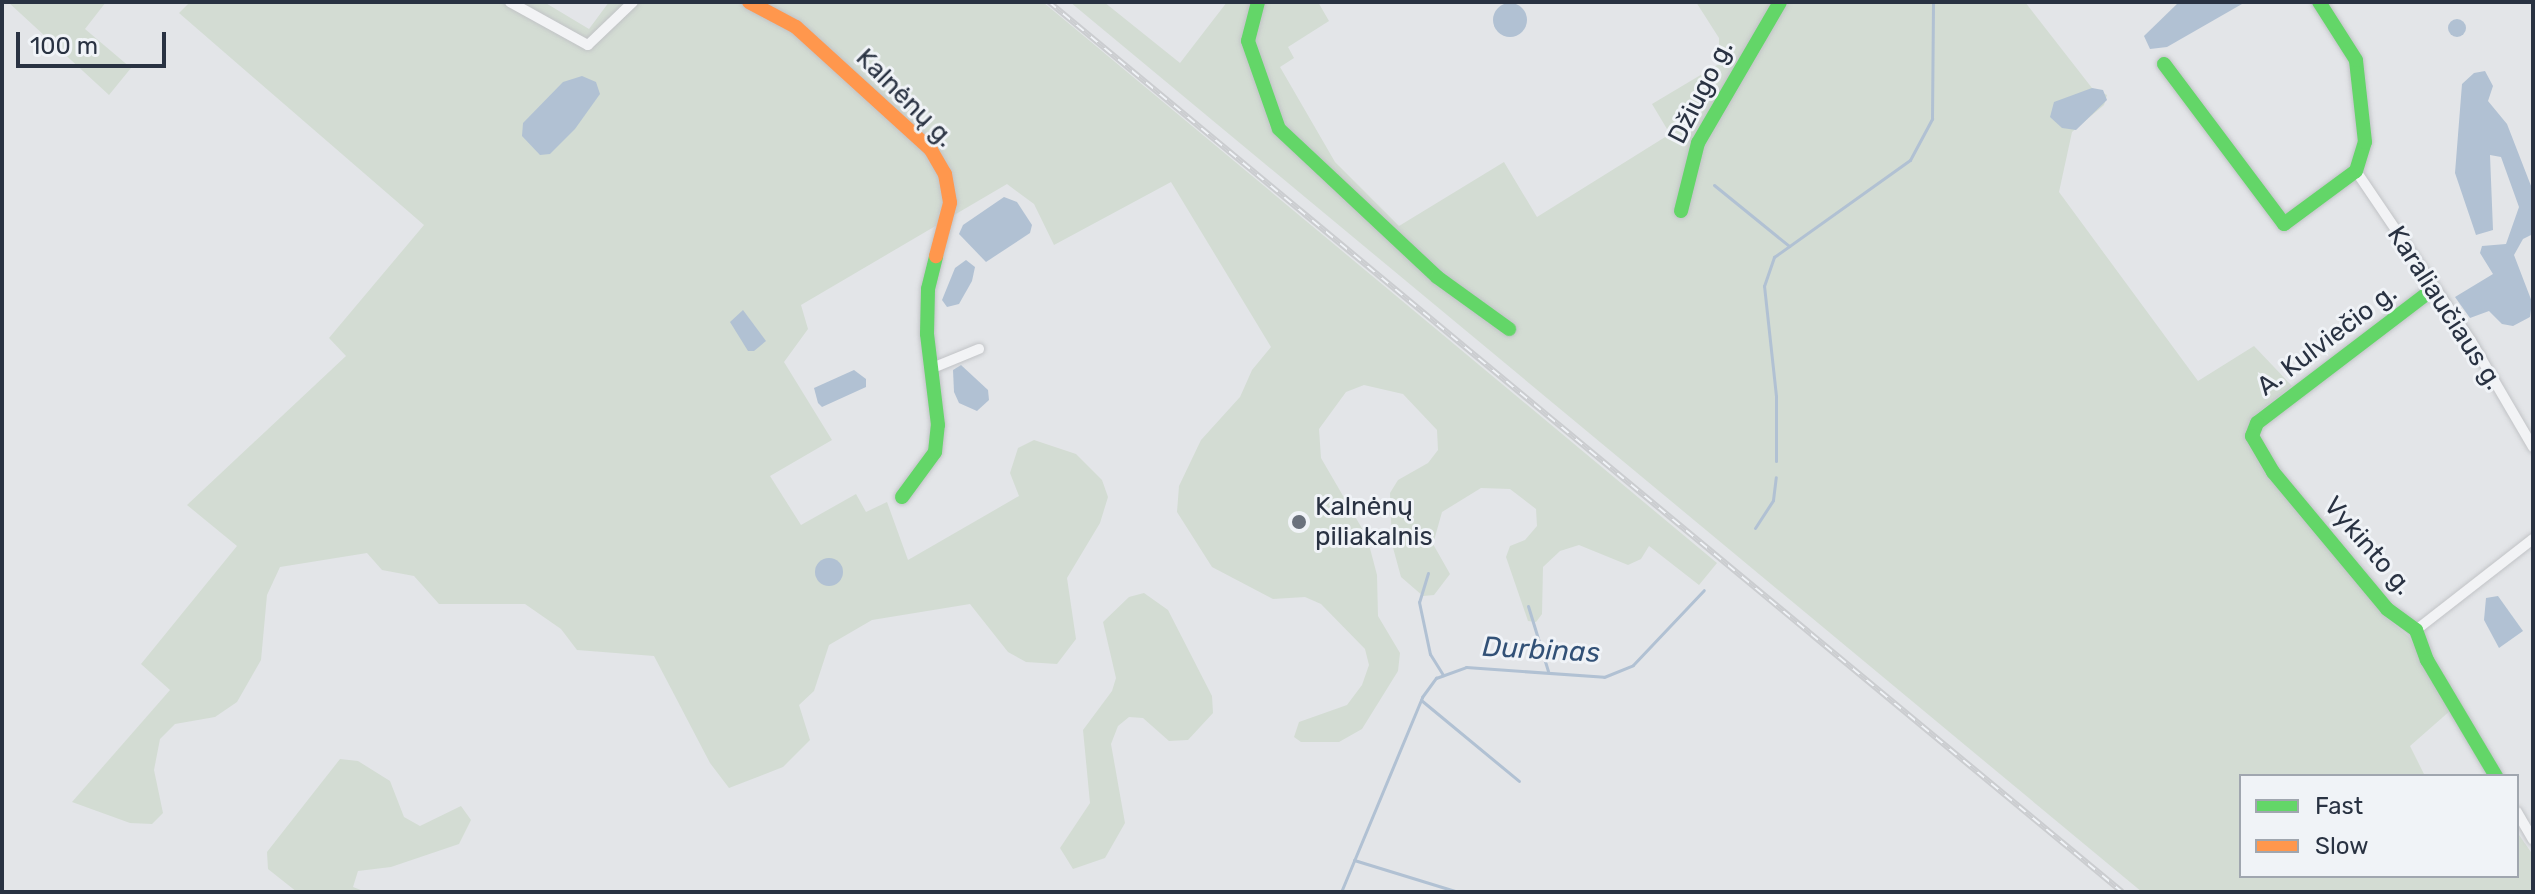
<!DOCTYPE html>
<html>
<head>
<meta charset="utf-8">
<style>
  body { margin:0 }
  #map { position:relative; width:2535px; height:894px; overflow:hidden; background:#e3e5e8; font-family:Rubik,sans-serif }
  div>[style] { position:absolute }
  [style*='--x'] { left:calc(var(--x)*1px); top:calc(var(--y)*1px); width:calc(var(--w)*1px); rotate:calc(var(--a)*1deg) }
  .green>* { inset:0; background:#d3dcd3 }
  .water>* { inset:0; background:#b1c1d3 }
  .round { border-radius:50% }
  .stream>* { height:3px; margin:-1.5px; padding:0 1.5px; transform-origin:1.5px; border-radius:1.5px; background:#b1c1d3 }
  .roads { filter:drop-shadow(0 0 2px #c1c3c6) drop-shadow(0 0 2px #c1c3c6) }
  .street>* { height:10px; margin:-5px; padding:0 5px; transform-origin:5px; border-radius:5px; background:#f2f3f5 }
  .fast>* { height:14px; margin:-7px; padding:0 7px; transform-origin:7px; border-radius:7px; background:#63d668 }
  .slow>* { height:14px; margin:-7px; padding:0 7px; transform-origin:7px; border-radius:7px; background:#ff974d }
  .rail>* { height:6px; margin-top:-3px; transform-origin:0; background:repeating-linear-gradient(90deg,#f0f3f7 0 9px,#cbcdd0 0 18px); box-sizing:border-box; border-block:2px solid #cbcdd0 }
  .dots>* { width:22px; height:22px; translate:-50% -50%; box-sizing:border-box; border:4px solid #f0f3f7; border-radius:50% }
  span { translate:-50% -50%; white-space:nowrap; text-align:center; line-height:1.15; -webkit-text-stroke:6px #f0f3f7; paint-order:stroke }
  .street-label { font-size:26px; color:#293242 }
  .poi-label { font-size:26px; color:#293242 }
  .left { translate:0 -50%; text-align:left }
  .water-label { font-size:28px; color:#325177; font-style:italic }
  .frame { position:absolute; inset:0; border:4px solid #293242; pointer-events:none }
  .legend { position:absolute; left:2239px; top:774px; width:280px; height:104px; box-sizing:border-box; background:#f0f3f7; border:2px solid #a0a6af; margin:0; padding:10px 14px; list-style:none; font-size:24px; color:#293242 }
  .legend li { display:flex; align-items:center; gap:16px; height:40px }
  .legend b { width:40px; border:2px solid #a0a6af }
  .scale { position:absolute; left:16px; top:32px; width:150px; height:36px; box-sizing:border-box; border:4px solid #293242; border-top:0; padding-left:10px; font-size:24px; line-height:28px; white-space:nowrap; color:#293242; -webkit-text-stroke:6px #f0f3f7; paint-order:stroke }
</style>
</head>
<body>
<div id="map">
  <div class="green">
    <i style="clip-path:polygon(8px 2px,106px 2px,85px 29px,131px 68px,109px 95px)"></i>
    <i style="clip-path:polygon(190px 2px,544px 2px,589px 29px,609px 2px,1043px 2px,1717px 563px,1699px 585px,1649px 546px,1641px 559px,1628px 565px,1579px 545px,1560px 551px,1543px 567px,1542px 614px,1536px 622px,1528px 621px,1506px 557px,1510px 546px,1525px 540px,1537px 526px,1536px 509px,1510px 489px,1481px 488px,1442px 512px,1433px 544px,1450px 574px,1434px 595px,1423px 596px,1401px 577px,1392px 544px,1390px 493px,1398px 480px,1428px 463px,1438px 450px,1437px 430px,1403px 394px,1364px 385px,1346px 392px,1319px 429px,1321px 458px,1367px 537px,1377px 575px,1378px 616px,1400px 653px,1398px 671px,1362px 729px,1339px 742px,1301px 742px,1294px 737px,1299px 722px,1347px 705px,1362px 685px,1369px 665px,1365px 649px,1321px 604px,1305px 597px,1273px 599px,1212px 567px,1177px 512px,1179px 486px,1201px 440px,1240px 397px,1252px 370px,1271px 347px,1171px 182px,1054px 245px,1034px 204px,1007px 184px,801px 305px,808px 329px,784px 362px,832px 440px,770px 476px,801px 525px,856px 494px,866px 512px,887px 502px,908px 560px,1019px 496px,1010px 473px,1018px 448px,1034px 440px,1076px 454px,1102px 480px,1108px 497px,1100px 523px,1067px 578px,1076px 639px,1057px 664px,1026px 662px,1008px 652px,970px 604px,872px 620px,829px 645px,814px 691px,799px 705px,810px 740px,783px 767px,729px 788px,710px 763px,654px 656px,577px 650px,561px 629px,525px 604px,439px 604px,414px 576px,382px 570px,367px 553px,280px 567px,267px 595px,261px 660px,237px 702px,215px 717px,175px 724px,160px 739px,154px 770px,163px 813px,152px 824px,130px 823px,72px 802px,170px 690px,141px 664px,237px 546px,187px 505px,346px 356px,329px 338px,424px 225px,179px 13px)"></i>
    <i style="clip-path:polygon(1070px 2px,1104px 2px,1180px 63px,1227px 2px,1318px 2px,1329px 21px,1288px 47px,1294px 58px,1280px 67px,1335px 162px,1399px 226px,1504px 162px,1537px 217px,1670px 134px,1652px 104px,1719px 64px,1719px 38px,1696px 2px,2025px 2px,2092px 88px,2107px 95px,2104px 105px,2072px 132px,2059px 192px,2198px 381px,2254px 346px,2292px 386px,2255px 415px,2245px 436px,2383px 615px,2409px 637px,2451px 710px,2410px 746px,2425px 776px,2241px 776px,2241px 876px,2517px 876px,2517px 832px,2533px 855px,2533px 892px,2142px 892px)"></i>
    <i style="clip-path:polygon(1144px 593px,1168px 610px,1212px 696px,1213px 713px,1188px 740px,1169px 741px,1143px 718px,1129px 717px,1118px 726px,1111px 744px,1125px 823px,1105px 858px,1073px 869px,1060px 848px,1090px 803px,1083px 730px,1112px 691px,1116px 678px,1103px 622px,1129px 597px)"></i>
    <i style="clip-path:polygon(340px 759px,358px 761px,390px 781px,404px 817px,420px 826px,461px 806px,471px 820px,459px 844px,391px 867px,358px 871px,353px 887px,366px 892px,297px 892px,268px 869px,267px 852px)"></i>
  </div>
  <div class="water">
    <i style="clip-path:polygon(2179px 2px,2242px 2px,2242px 4px,2167px 47px,2150px 49px,2144px 36px)"></i>
    <i class="round" style="left:1493px;top:3px;width:34px;height:34px"></i>
    <i class="round" style="left:2448px;top:19px;width:18px;height:18px"></i>
    <i style="clip-path:polygon(2485px 71px,2493px 86px,2488px 101px,2507px 124px,2533px 191px,2533px 234px,2523px 239px,2514px 255px,2532px 302px,2530px 317px,2513px 326px,2502px 324px,2489px 311px,2470px 318px,2455px 297px,2493px 274px,2480px 253px,2482px 246px,2506px 244px,2519px 207px,2501px 157px,2490px 155px,2493px 230px,2476px 235px,2455px 173px,2462px 84px,2474px 73px)"></i>
    <i style="clip-path:polygon(582px 76px,596px 82px,600px 94px,575px 129px,550px 154px,540px 155px,522px 136px,523px 123px,563px 82px)"></i>
    <i style="clip-path:polygon(2092px 88px,2103px 90px,2107px 100px,2076px 130px,2062px 128px,2050px 117px,2054px 102px)"></i>
    <i style="clip-path:polygon(1004px 197px,1017px 202px,1032px 225px,1030px 233px,986px 262px,959px 234px,963px 225px)"></i>
    <i style="clip-path:polygon(966px 260px,975px 267px,972px 281px,959px 304px,947px 307px,942px 300px,955px 268px)"></i>
    <i style="clip-path:polygon(743px 310px,766px 341px,754px 351px,748px 351px,730px 322px)"></i>
    <i style="clip-path:polygon(961px 365px,988px 390px,989px 400px,977px 411px,959px 403px,954px 392px,953px 370px)"></i>
    <i style="clip-path:polygon(854px 370px,866px 379px,866px 387px,822px 407px,818px 403px,814px 388px)"></i>
    <i class="round" style="left:815px;top:558px;width:28px;height:28px"></i>
    <i style="clip-path:polygon(2498px 596px,2523px 631px,2499px 648px,2484px 620px,2486px 598px)"></i>
  </div>
  <div class="stream">
    <i style="--x:1714;--y:185;--w:97;--a:39.1"></i>
    <i style="--x:1776;--y:461;--w:65;--a:-90"></i>
    <i style="--x:1776;--y:396;--w:111;--a:-96.2"></i>
    <i style="--x:1764;--y:286;--w:31;--a:-71"></i>
    <i style="--x:1774;--y:257;--w:167;--a:-35.5"></i>
    <i style="--x:1910;--y:160;--w:47;--a:-61.8"></i>
    <i style="--x:1932;--y:119;--w:117;--a:-89.5"></i>
    <i style="--x:1755;--y:528;--w:33;--a:-57"></i>
    <i style="--x:1773;--y:500;--w:23;--a:-83"></i>
    <i style="--x:1428;--y:573;--w:30;--a:107"></i>
    <i style="--x:1419;--y:602;--w:53;--a:78.1"></i>
    <i style="--x:1430;--y:654;--w:25;--a:58"></i>
    <i style="--x:1528;--y:606;--w:68;--a:72.9"></i>
    <i style="--x:1421;--y:700;--w:127;--a:39.6"></i>
    <i style="--x:1354;--y:860;--w:109;--a:17.1"></i>
    <i style="--x:1341;--y:892;--w:211;--a:-67.4"></i>
    <i style="--x:1422;--y:697;--w:24;--a:-54"></i>
    <i style="--x:1436;--y:678;--w:32;--a:-20"></i>
    <i style="--x:1466;--y:667;--w:138;--a:4.1"></i>
    <i style="--x:1604;--y:677;--w:31;--a:-22"></i>
    <i style="--x:1633;--y:665;--w:103;--a:-46.6"></i>
  </div>
  <div class="roads">
    <div class="street">
      <i style="--x:510;--y:2;--w:89;--a:28.9"></i>
      <i style="--x:588;--y:45;--w:62;--a:-43.7"></i>
      <i style="--x:2356;--y:171;--w:205;--a:55.9"></i>
      <i style="--x:2471;--y:341;--w:123;--a:59.7"></i>
      <i style="--x:930;--y:369;--w:53;--a:-22.2"></i>
      <i style="--x:2416;--y:630;--w:148;--a:-37.9"></i>
      <i style="--x:2517;--y:812;--w:32;--a:60"></i>
    </div>
    <div class="fast">
      <i style="--x:1258;--y:2;--w:40;--a:104.4"></i>
      <i style="--x:1248;--y:41;--w:93;--a:70.6"></i>
      <i style="--x:1279;--y:129;--w:216;--a:43.1"></i>
      <i style="--x:1437;--y:277;--w:89;--a:35.8"></i>
      <i style="--x:2164;--y:64;--w:200;--a:53.1"></i>
      <i style="--x:2284;--y:224;--w:89;--a:-36.4"></i>
      <i style="--x:2356;--y:171;--w:30;--a:-73"></i>
      <i style="--x:2365;--y:142;--w:82;--a:-96.3"></i>
      <i style="--x:2356;--y:60;--w:69;--a:-122.5"></i>
      <i style="--x:1681;--y:211;--w:70;--a:-76"></i>
      <i style="--x:1698;--y:143;--w:163;--a:-59.8"></i>
      <i style="--x:2433;--y:289;--w:221;--a:142.7"></i>
      <i style="--x:2257;--y:423;--w:14;--a:111"></i>
      <i style="--x:2252;--y:436;--w:42;--a:59.7"></i>
      <i style="--x:2273;--y:472;--w:178;--a:50.2"></i>
      <i style="--x:2387;--y:609;--w:36;--a:36"></i>
      <i style="--x:2416;--y:630;--w:32;--a:70"></i>
      <i style="--x:2427;--y:660;--w:135;--a:59.3"></i>
      <i style="--x:902;--y:497;--w:56;--a:-53.7"></i>
      <i style="--x:935;--y:452;--w:27;--a:-84"></i>
      <i style="--x:938;--y:425;--w:92;--a:-96.9"></i>
      <i style="--x:927;--y:334;--w:45;--a:-88.7"></i>
      <i style="--x:928;--y:289;--w:34;--a:-76"></i>
    </div>
    <div class="slow">
      <i style="--x:749;--y:2;--w:53;--a:28"></i>
      <i style="--x:796;--y:27;--w:183;--a:42.3"></i>
      <i style="--x:931;--y:150;--w:28;--a:60"></i>
      <i style="--x:945;--y:174;--w:29;--a:80"></i>
      <i style="--x:950;--y:203;--w:55;--a:104.8"></i>
    </div>
  </div>
  <div class="rail">
    <i style="--x:1049;--y:2;--w:1394;--a:39.67"></i>
  </div>
  <div class="dots">
    <i style="left:1299px;top:522px;background:#6a717c"></i>
  </div>
  <div class="street-label">
    <span style="left:1701px;top:92px;rotate:-63deg">Džiugo g.</span>
    <span style="left:905px;top:98px;rotate:45deg">Kalnėnų g.</span>
    <span style="left:2445px;top:308px;rotate:57deg">Karaliaučiaus g.</span>
    <span style="left:2327px;top:340px;rotate:-37deg">A. Kulviečio g.</span>
    <span style="left:2368px;top:546px;rotate:49deg">Vykinto g.</span>
  </div>
  <div class="poi-label">
    <span class="left" style="left:1315px;top:522px">Kalnėnų<br>piliakalnis</span>
  </div>
  <div class="water-label">
    <span style="left:1541px;top:650px;rotate:3deg">Durbinas</span>
  </div>
  <div class="frame"></div>
  <ul class="legend">
  <li><b style="height:10px;background:#63d668"></b>Fast</li>
  <li><b style="height:10px;background:#ff974d"></b>Slow</li>
  </ul>
  <div class="scale">100 m</div>
</div>
</body>
</html>
